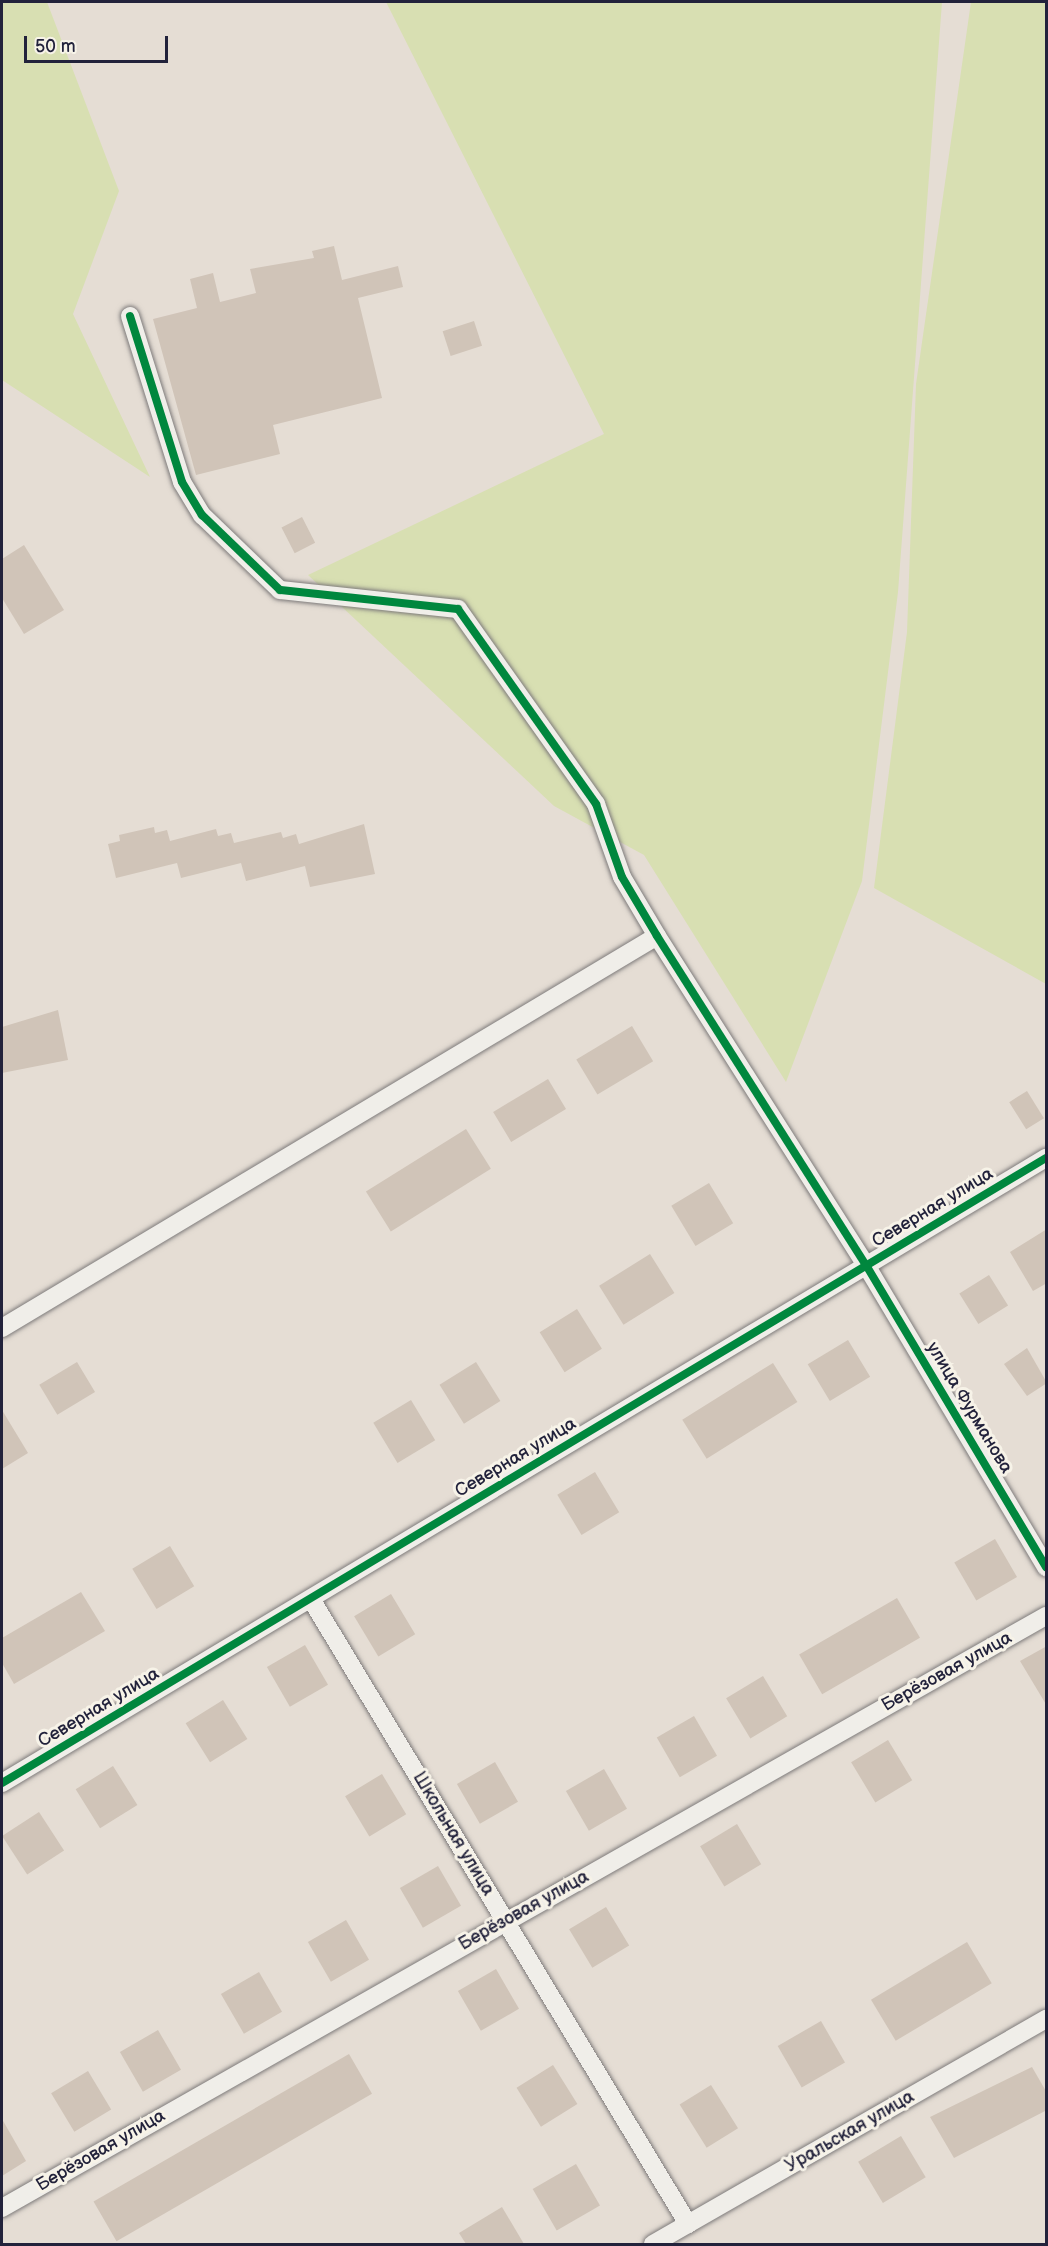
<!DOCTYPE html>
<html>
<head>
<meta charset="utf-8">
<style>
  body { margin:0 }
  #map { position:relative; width:1048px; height:2246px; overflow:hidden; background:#e5ddd4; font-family:"Balsamiq Sans",sans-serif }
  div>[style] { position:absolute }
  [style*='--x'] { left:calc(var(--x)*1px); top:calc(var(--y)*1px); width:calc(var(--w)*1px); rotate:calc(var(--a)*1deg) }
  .green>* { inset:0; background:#d8dfb2 }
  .building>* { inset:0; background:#d0c4b8; transform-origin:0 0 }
  .roads { filter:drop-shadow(0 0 2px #7e7b7b) drop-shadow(0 0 2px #7e7b7b) }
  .street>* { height:18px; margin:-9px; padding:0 9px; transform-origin:9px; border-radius:9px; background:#f0eee9 }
  .cycleway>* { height:8px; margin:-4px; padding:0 4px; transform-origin:4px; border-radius:4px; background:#00873e }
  span { translate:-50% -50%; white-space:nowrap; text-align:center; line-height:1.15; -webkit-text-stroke:6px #f7f3e8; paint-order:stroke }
  .street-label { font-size:18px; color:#22223b }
  .frame { position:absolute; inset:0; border:3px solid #22223b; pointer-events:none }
  .scale { position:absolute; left:24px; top:36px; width:144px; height:27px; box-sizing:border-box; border:3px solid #22223b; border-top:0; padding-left:8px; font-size:18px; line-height:21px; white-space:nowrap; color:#22223b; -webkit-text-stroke:4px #f7f3e8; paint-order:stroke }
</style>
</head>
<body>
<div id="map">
  <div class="green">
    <i style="clip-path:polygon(2px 2px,47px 2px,119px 191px,73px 314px,150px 477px,2px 380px)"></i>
    <i style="clip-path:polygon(386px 2px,942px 2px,898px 592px,862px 881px,786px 1082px,644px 855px,554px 806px,308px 575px,604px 434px)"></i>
    <i style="clip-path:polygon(971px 2px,1046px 2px,1046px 984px,874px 888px,907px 632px,916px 384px)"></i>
  </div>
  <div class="building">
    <i style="clip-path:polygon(334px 246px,342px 280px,398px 266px,403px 287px,358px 298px,382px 398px,273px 425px,280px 454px,196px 475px,153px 319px,197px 308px,190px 279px,213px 273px,220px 302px,256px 293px,250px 269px,314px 258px,312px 251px)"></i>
    <i style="left:474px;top:321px;width:26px;height:33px;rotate:72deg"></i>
    <i style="left:302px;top:517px;width:29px;height:23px;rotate:63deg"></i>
    <i style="clip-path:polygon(24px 545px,64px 610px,24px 634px,2px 598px,2px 559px)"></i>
    <i style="clip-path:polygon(364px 824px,375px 874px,310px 887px,305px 866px,246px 881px,241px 863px,181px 878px,177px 863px,116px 878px,108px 844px,120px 841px,119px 835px,154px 827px,155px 833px,167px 830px,170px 841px,216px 829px,218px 836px,231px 833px,234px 843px,281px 832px,283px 838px,296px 834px,299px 844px)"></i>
    <i style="clip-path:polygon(58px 1010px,68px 1060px,2px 1073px,2px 1027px)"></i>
    <i style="left:632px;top:1026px;width:41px;height:65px;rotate:59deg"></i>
    <i style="left:548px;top:1079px;width:35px;height:64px;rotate:59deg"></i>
    <i style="left:1027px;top:1091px;width:32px;height:21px;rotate:58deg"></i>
    <i style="left:466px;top:1129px;width:47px;height:118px;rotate:58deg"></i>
    <i style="left:709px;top:1183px;width:47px;height:44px;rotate:59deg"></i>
    <i style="clip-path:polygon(1047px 1229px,1047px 1283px,1033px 1291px,1010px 1252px)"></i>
    <i style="left:650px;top:1254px;width:46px;height:60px;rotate:58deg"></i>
    <i style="left:989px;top:1275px;width:36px;height:35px;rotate:58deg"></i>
    <i style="left:577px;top:1309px;width:47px;height:44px;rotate:58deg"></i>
    <i style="left:848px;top:1340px;width:43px;height:47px;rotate:59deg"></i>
    <i style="clip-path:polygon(1027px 1348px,1047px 1383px,1027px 1396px,1004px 1364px)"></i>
    <i style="left:77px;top:1362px;width:35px;height:44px;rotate:59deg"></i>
    <i style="left:476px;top:1362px;width:46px;height:43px;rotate:58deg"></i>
    <i style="left:773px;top:1363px;width:46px;height:107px;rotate:58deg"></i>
    <i style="left:411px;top:1400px;width:47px;height:44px;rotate:59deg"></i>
    <i style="clip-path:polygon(2px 1410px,28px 1453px,2px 1469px)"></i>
    <i style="left:595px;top:1472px;width:47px;height:44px;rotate:59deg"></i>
    <i style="left:995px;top:1539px;width:44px;height:47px;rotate:60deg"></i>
    <i style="left:170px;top:1546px;width:47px;height:44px;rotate:59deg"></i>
    <i style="clip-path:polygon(81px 1592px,105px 1631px,14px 1684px,2px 1663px,2px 1638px)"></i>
    <i style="left:391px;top:1594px;width:47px;height:43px;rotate:59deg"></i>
    <i style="left:897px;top:1598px;width:46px;height:113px;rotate:60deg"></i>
    <i style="left:305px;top:1645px;width:46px;height:44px;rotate:60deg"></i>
    <i style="clip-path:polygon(1047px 1646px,1047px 1706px,1020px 1661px)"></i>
    <i style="left:763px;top:1676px;width:47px;height:43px;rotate:59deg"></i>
    <i style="left:223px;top:1700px;width:46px;height:44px;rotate:58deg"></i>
    <i style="left:694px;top:1716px;width:46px;height:43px;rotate:60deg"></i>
    <i style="left:888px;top:1740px;width:47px;height:43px;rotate:59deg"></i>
    <i style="left:495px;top:1762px;width:46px;height:44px;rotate:60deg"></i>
    <i style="left:113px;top:1766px;width:46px;height:44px;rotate:58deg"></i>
    <i style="left:604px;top:1769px;width:46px;height:44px;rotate:60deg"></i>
    <i style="left:382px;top:1774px;width:47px;height:43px;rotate:59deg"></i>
    <i style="left:39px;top:1812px;width:46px;height:44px;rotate:57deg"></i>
    <i style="left:737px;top:1824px;width:47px;height:43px;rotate:59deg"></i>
    <i style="left:438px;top:1866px;width:46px;height:44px;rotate:60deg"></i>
    <i style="left:606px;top:1907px;width:45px;height:43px;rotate:59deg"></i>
    <i style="left:346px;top:1920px;width:46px;height:44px;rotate:60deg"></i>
    <i style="left:967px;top:1942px;width:48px;height:112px;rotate:59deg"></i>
    <i style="left:496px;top:1969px;width:46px;height:44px;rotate:60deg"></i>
    <i style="left:259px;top:1972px;width:46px;height:44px;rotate:60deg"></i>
    <i style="left:821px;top:2021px;width:48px;height:50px;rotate:60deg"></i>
    <i style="left:158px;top:2030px;width:46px;height:44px;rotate:60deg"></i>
    <i style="left:349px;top:2054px;width:46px;height:295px;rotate:60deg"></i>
    <i style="left:553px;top:2065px;width:46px;height:43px;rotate:58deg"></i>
    <i style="clip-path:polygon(1032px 2067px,1047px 2093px,1047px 2110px,954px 2158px,930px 2117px)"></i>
    <i style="left:88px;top:2071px;width:45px;height:43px;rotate:59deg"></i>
    <i style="left:711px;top:2085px;width:51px;height:37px;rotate:58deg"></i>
    <i style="clip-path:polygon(2px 2119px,26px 2161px,2px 2176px)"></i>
    <i style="left:901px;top:2136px;width:48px;height:50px;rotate:59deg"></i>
    <i style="left:576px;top:2164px;width:48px;height:50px;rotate:60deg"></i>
    <i style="clip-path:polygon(502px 2207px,524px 2244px,466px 2244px,459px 2233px)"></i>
  </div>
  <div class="roads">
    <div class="street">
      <i style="--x:130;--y:316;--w:174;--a:72.6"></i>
      <i style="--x:182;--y:482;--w:39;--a:59"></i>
      <i style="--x:202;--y:515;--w:108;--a:43.9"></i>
      <i style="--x:280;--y:590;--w:179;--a:6.1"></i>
      <i style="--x:458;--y:609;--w:239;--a:54.7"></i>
      <i style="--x:596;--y:804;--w:77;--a:70.4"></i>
      <i style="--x:622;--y:877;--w:69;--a:59.3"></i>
      <i style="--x:657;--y:936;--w:390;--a:57.6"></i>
      <i style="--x:866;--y:1265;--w:352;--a:59.2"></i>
      <i style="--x:2;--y:1328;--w:763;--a:-30.9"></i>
      <i style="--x:311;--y:1599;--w:730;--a:58.9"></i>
      <i style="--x:2;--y:1783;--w:1217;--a:-30.91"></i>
      <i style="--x:2;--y:2208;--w:1200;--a:-29.56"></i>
      <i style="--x:653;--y:2244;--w:453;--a:-29.8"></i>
    </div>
  </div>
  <div class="cycleway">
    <i style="--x:130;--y:316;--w:174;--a:72.6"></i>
    <i style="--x:182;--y:482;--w:39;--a:59"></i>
    <i style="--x:202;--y:515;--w:108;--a:43.9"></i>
    <i style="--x:280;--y:590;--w:179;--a:6.1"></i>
    <i style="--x:458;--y:609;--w:239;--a:54.7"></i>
    <i style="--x:596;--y:804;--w:77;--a:70.4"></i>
    <i style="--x:622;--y:877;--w:69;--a:59.3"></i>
    <i style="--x:657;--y:936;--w:390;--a:57.6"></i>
    <i style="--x:866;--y:1265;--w:352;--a:59.2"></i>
    <i style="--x:2;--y:1783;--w:1217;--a:-30.91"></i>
  </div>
  <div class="street-label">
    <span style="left:933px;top:1208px;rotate:-31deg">Северная улица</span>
    <span style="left:969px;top:1408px;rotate:59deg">улица Фурманова</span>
    <span style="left:516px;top:1458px;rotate:-31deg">Северная улица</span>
    <span style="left:947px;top:1672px;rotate:-29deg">Берёзовая улица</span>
    <span style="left:99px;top:1708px;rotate:-31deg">Северная улица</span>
    <span style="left:453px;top:1834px;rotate:59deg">Школьная улица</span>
    <span style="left:524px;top:1911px;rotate:-29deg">Берёзовая улица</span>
    <span style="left:850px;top:2132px;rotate:-30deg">Уральская улица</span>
    <span style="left:101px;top:2151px;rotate:-30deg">Берёзовая улица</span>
  </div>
  <div class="frame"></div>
  <div class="scale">50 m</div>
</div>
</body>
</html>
